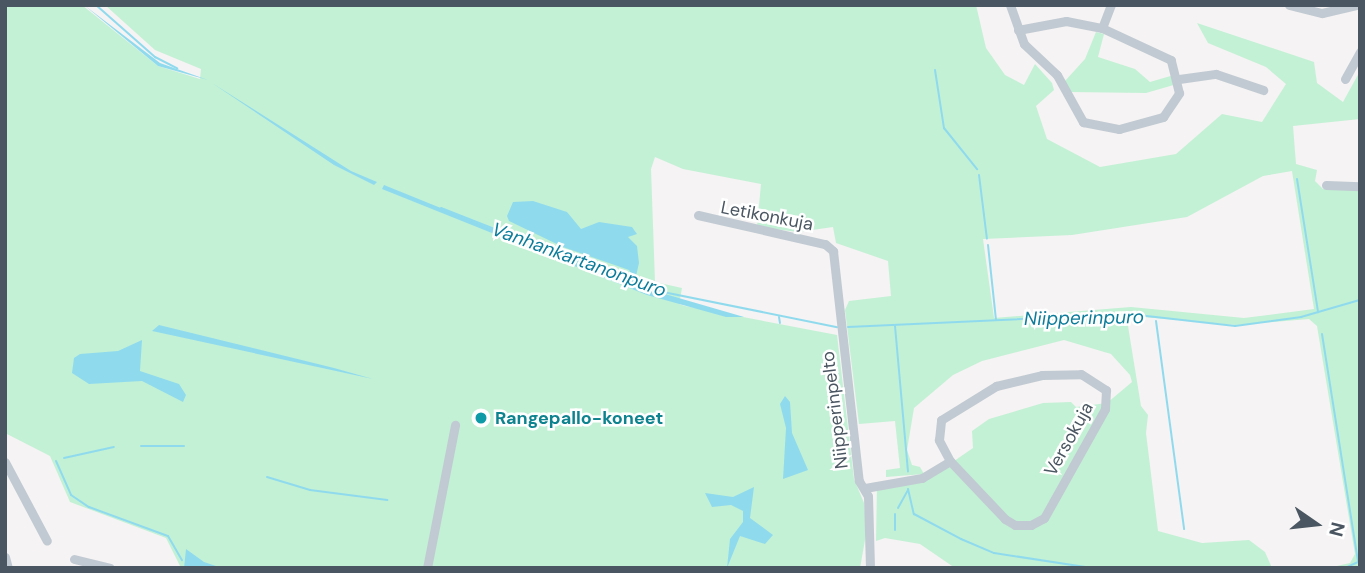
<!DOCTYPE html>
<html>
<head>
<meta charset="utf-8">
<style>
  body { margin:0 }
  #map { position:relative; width:1365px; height:573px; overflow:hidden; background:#f5f3f3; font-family:"DM Sans",sans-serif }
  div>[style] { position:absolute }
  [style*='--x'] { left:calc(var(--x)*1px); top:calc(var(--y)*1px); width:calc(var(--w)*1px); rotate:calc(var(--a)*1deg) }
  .green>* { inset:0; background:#c3f1d5 }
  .water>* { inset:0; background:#90daee }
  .stream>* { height:2px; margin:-1px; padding:0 1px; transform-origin:1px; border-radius:1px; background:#90daee }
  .minor>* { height:9px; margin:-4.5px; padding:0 4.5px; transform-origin:4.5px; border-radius:4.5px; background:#c1cad2 }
  .dots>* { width:19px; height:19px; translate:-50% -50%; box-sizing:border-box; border:4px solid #fff; border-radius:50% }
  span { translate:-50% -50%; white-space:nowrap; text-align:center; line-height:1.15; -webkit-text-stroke:5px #fff; paint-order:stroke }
  .street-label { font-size:18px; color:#4a5661 }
  .culture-label { font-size:18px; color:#0d838f; font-weight:700 }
  .left { translate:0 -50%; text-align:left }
  .water-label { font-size:19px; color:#0c7c9b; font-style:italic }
  .frame { position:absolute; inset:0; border:7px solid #4a5661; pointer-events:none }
  .north { position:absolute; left:1281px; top:489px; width:70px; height:70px; -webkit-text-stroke:5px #fff; paint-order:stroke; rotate:104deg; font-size:19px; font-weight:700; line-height:28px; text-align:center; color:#4a5661 }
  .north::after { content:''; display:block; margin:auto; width:24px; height:32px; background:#4a5661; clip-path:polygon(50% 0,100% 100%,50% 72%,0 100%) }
</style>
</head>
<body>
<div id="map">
  <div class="green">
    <i style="clip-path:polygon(evenodd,5px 5px,82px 5px,158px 66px,200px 79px,201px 69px,155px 50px,105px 5px,976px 5px,986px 48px,1005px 75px,1024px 85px,1035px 64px,1052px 83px,1054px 90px,1036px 106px,1047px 139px,1100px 167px,1176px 154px,1222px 114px,1262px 122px,1286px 84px,1266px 67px,1208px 43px,1197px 23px,1314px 62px,1317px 83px,1343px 102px,1360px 71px,1360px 119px,1293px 126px,1296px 164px,1317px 170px,1315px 181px,1323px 189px,1360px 189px,1360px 568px,1328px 568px,1350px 563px,1355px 554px,1317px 326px,1309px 319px,1236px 325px,1131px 316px,1127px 320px,1141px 406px,1148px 415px,1146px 433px,1158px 531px,1202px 543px,1249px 540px,1265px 552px,1272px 568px,955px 568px,920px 544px,885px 538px,876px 541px,877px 488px,917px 482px,944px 468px,973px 448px,972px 431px,989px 419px,1043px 403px,1071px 402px,1076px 407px,1107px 403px,1132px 382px,1130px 375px,1111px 354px,1064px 340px,982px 361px,953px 375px,914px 408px,907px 450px,912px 465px,920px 467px,924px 474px,886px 477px,886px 470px,900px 468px,895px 421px,859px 424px,845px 310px,849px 301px,891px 296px,888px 261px,836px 243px,833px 227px,798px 232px,757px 227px,761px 184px,683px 169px,655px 157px,651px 169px,655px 282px,682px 288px,679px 304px,685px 306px,837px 335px,854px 479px,864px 503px,867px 529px,860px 568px,181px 568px,166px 538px,70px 502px,50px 456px,5px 433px,5px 5px,1292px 171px,1314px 309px,1244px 318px,1131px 307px,994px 318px,983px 239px,1072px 235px,1187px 217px,1263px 176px,1292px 171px)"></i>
    <i style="clip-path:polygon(1096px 32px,1104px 34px,1098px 57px,1135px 69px,1150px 82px,1174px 75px,1177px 84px,1146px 93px,1070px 92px,1065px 81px,1085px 59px)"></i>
  </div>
  <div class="water">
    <i style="clip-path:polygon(84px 5px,160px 63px,208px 80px,158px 66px)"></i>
    <i style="clip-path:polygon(212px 83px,351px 171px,377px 182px,374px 185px,334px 165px)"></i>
    <i style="clip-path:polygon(384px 185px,628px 284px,633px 277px,629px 270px,563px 247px,509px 221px,507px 216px,513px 202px,533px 201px,567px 212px,581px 229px,599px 222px,632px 227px,637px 234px,628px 237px,637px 246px,639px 263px,634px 285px,744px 317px,726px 317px,647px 295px,382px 189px)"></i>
    <i style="clip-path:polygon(159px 325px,334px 368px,373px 379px,152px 331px)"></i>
    <i style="clip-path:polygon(142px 340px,140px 371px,179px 384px,186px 395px,183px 402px,142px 381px,89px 384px,72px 373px,74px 358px,80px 354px,118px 351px)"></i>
    <i style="clip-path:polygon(785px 396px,790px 402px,792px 433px,808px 470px,783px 479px,786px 428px,780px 404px)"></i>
    <i style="clip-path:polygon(754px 487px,750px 518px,773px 535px,765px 544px,740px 536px,727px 568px,730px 539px,743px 522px,743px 511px,731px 505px,712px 507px,705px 493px,733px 497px)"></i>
    <i style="clip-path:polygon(186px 549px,204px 562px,222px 568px,184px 568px)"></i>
  </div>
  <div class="stream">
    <i style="--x:96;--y:5;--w:79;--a:41.4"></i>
    <i style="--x:155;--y:57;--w:25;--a:27"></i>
    <i style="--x:935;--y:70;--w:59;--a:81.2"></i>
    <i style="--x:944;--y:128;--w:53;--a:51.2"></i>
    <i style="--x:979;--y:175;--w:64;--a:82.9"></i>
    <i style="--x:1297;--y:179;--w:135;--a:81"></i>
    <i style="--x:441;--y:208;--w:222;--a:21.4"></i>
    <i style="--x:648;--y:289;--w:193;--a:11.4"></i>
    <i style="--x:988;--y:245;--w:75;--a:83.9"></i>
    <i style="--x:779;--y:317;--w:6;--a:81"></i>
    <i style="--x:1156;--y:321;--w:210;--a:82.3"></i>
    <i style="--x:895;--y:326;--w:146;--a:84.9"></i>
    <i style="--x:848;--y:327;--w:281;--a:-2.6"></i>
    <i style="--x:1129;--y:314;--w:107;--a:6.5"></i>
    <i style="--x:1235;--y:326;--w:67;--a:-7.8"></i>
    <i style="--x:1301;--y:317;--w:61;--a:-16.1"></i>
    <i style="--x:1322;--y:334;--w:231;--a:81"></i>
    <i style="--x:1358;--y:562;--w:14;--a:155"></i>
    <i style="--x:141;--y:446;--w:43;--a:0"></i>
    <i style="--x:64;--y:458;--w:51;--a:-12.4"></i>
    <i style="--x:56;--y:461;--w:37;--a:66"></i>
    <i style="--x:71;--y:495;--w:22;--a:34"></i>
    <i style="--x:89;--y:507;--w:84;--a:20.2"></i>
    <i style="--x:168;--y:536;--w:28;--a:60"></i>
    <i style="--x:267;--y:477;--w:45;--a:16.8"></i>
    <i style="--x:310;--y:490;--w:78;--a:7.4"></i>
    <i style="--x:908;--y:489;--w:26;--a:77"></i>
    <i style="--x:914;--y:514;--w:53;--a:28"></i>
    <i style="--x:961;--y:539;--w:36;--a:23"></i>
    <i style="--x:994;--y:553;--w:99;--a:8.7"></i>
    <i style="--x:898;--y:508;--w:21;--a:-61"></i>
    <i style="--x:895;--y:530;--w:16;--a:-90"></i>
  </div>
  <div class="minor">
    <i style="--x:1010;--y:5;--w:41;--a:70.3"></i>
    <i style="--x:1024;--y:44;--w:45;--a:43.2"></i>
    <i style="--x:1057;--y:75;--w:54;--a:61"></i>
    <i style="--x:1083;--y:122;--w:37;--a:11"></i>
    <i style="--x:1119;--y:129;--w:46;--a:-15.3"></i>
    <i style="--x:1163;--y:117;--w:29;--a:-56"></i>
    <i style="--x:1179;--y:93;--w:34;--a:-104"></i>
    <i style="--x:1171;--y:60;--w:76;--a:-155.1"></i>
    <i style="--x:1289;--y:5;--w:34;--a:14"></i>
    <i style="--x:1322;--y:13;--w:35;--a:-13"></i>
    <i style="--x:1018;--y:30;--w:49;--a:-10.6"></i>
    <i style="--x:1066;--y:21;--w:37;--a:11"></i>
    <i style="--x:1102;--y:28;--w:25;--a:-69"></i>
    <i style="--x:1179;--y:79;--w:37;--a:-8"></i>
    <i style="--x:1216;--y:74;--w:50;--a:18.8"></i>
    <i style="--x:1345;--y:79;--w:31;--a:-61"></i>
    <i style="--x:1326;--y:185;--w:34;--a:2"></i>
    <i style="--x:698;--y:215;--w:130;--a:12.9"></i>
    <i style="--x:825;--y:244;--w:11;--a:41"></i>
    <i style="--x:833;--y:251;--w:231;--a:83.6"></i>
    <i style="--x:859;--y:481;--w:17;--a:59"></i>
    <i style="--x:868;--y:496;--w:72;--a:88.4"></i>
    <i style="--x:5;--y:462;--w:89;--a:62"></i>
    <i style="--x:865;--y:488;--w:58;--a:-10"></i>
    <i style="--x:922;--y:478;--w:33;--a:-31"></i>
    <i style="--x:950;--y:461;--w:24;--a:-118"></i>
    <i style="--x:939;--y:440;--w:20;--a:-84"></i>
    <i style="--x:941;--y:420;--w:65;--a:-31.7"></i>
    <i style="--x:996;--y:386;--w:47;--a:-13.4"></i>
    <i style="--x:1042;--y:375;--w:39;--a:-1"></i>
    <i style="--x:1081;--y:374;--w:30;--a:33"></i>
    <i style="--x:1106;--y:390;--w:19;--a:93"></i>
    <i style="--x:1105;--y:409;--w:125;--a:119.2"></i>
    <i style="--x:1044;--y:518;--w:15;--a:152"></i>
    <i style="--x:1031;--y:525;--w:16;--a:180"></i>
    <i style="--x:1015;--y:525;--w:12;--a:-149"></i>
    <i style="--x:1005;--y:519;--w:80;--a:-133.5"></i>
    <i style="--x:5;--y:557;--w:11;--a:75"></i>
    <i style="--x:74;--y:559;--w:37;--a:14"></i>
    <i style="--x:427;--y:568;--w:146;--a:-78.9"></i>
  </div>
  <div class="dots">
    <i style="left:481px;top:418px;background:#0f9aa8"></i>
  </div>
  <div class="street-label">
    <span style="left:767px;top:216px;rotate:11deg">Letikonkuja</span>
    <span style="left:835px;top:410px;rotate:-97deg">Niipperinpelto</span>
    <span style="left:1069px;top:439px;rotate:-61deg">Versokuja</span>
  </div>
  <div class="culture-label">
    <span class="left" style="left:495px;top:418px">Rangepallo-koneet</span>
  </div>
  <div class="water-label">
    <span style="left:579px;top:260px;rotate:20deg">Vanhankartanonpuro</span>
    <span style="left:1084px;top:318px;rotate:-1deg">Niipperinpuro</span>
  </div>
  <div class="frame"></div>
  <div class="north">N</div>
</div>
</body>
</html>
